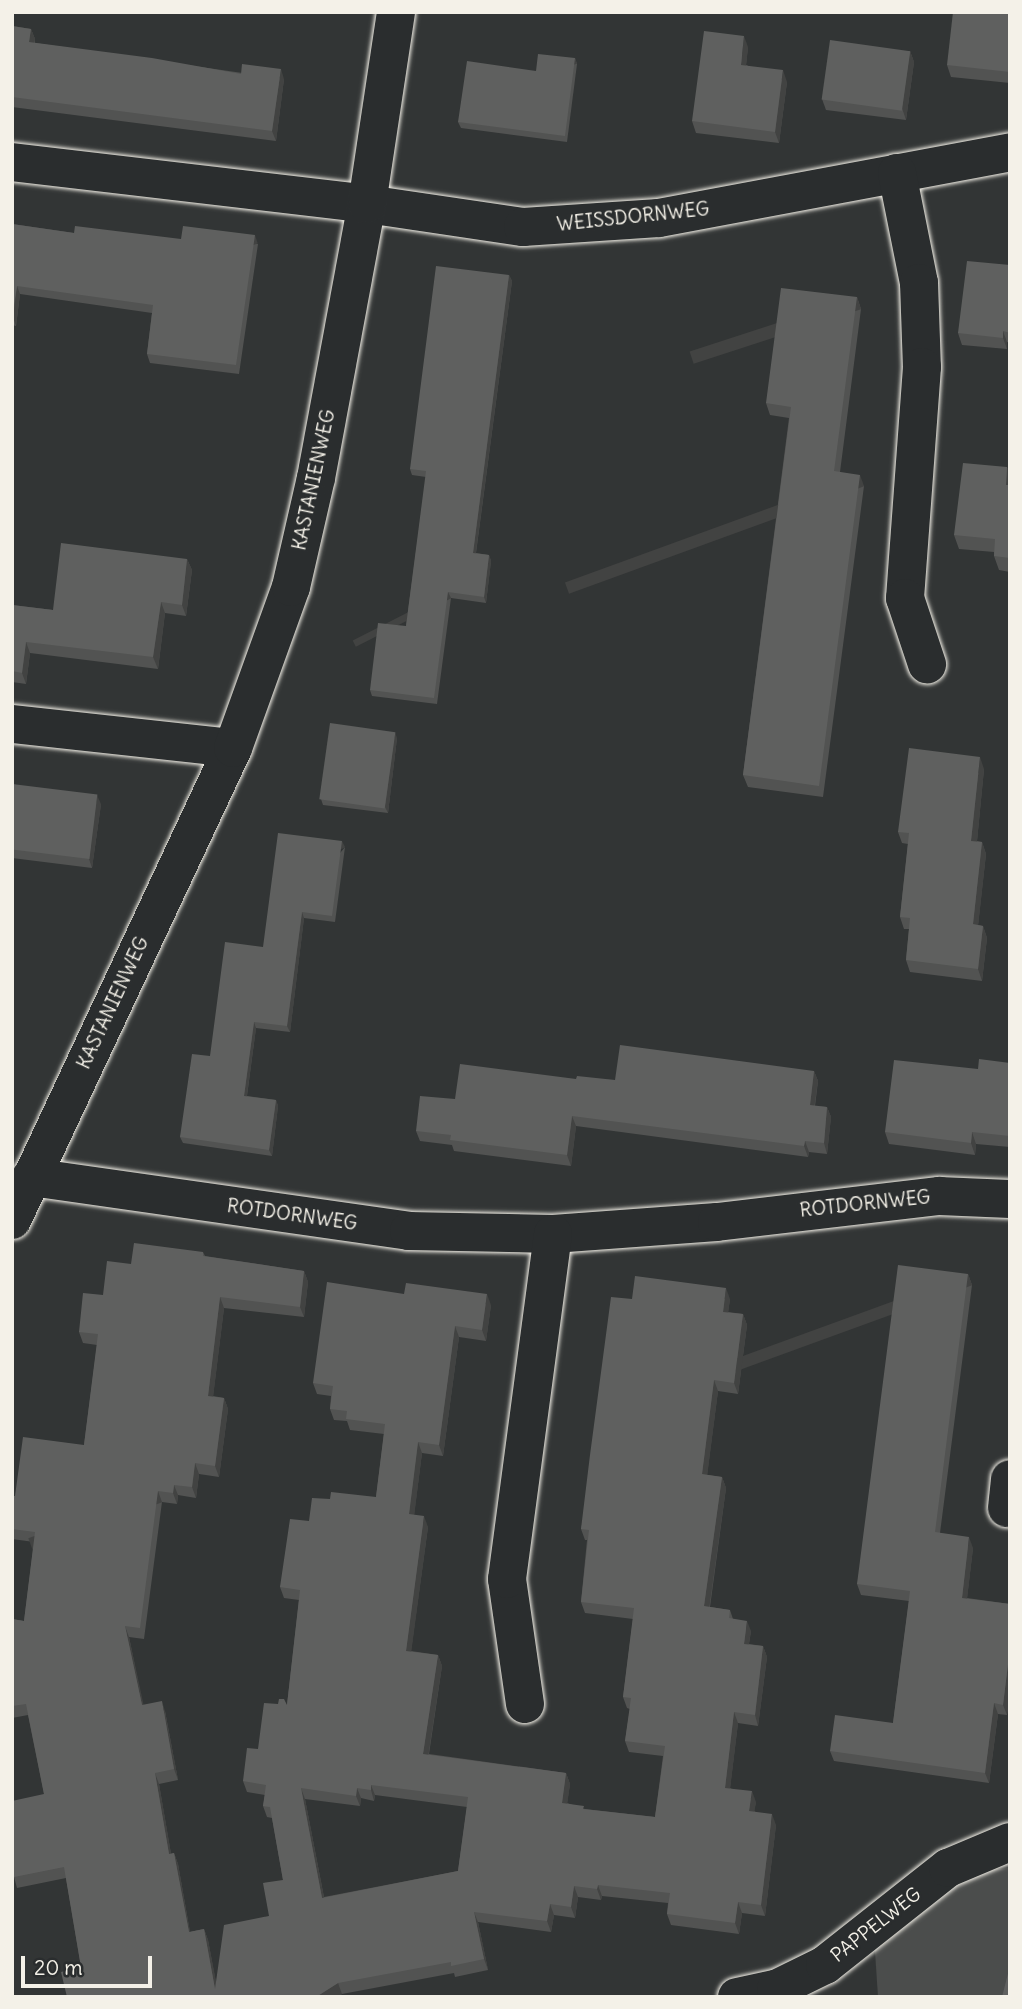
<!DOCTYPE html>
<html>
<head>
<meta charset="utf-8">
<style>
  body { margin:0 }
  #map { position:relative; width:1022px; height:2009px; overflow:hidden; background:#323535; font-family:Delius,sans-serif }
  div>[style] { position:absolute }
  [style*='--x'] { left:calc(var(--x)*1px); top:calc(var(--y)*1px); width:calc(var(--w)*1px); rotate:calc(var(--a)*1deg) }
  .green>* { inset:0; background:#4b4d4c }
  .roads { filter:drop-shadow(0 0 2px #f4f1e8) drop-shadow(0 0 2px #f4f1e8) }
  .minor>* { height:38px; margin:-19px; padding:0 19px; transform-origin:19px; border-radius:19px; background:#2a2d2e }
  .wall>* { inset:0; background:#525352 }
  .shaded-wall>* { inset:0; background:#424342; transform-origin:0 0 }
  .building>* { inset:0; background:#5f605f; transform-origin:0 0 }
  span { translate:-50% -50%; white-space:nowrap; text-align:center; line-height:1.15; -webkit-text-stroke:5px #2a2d2e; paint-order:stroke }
  .street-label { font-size:19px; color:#f4f1e8 }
  .frame { position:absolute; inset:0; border:14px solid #f4f1e8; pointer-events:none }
  .scale { position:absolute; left:21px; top:1956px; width:131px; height:32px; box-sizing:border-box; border:4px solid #f4f1e8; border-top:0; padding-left:9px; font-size:21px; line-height:24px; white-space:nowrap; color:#f4f1e8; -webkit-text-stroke:5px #2a2d2e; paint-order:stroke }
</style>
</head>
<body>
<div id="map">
  <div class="green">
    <i style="clip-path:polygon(1010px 1868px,1010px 1997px,878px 1997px,874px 1936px,954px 1873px)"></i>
  </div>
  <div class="roads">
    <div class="minor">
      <i style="--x:12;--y:162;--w:357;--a:6.7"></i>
      <i style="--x:367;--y:204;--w:158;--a:8.4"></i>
      <i style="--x:523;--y:227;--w:136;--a:-3.8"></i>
      <i style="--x:659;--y:218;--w:357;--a:-10.6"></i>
      <i style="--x:897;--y:173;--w:112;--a:78.7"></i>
      <i style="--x:919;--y:283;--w:84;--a:88"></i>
      <i style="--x:922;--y:367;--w:232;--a:94.2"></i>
      <i style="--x:905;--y:598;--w:70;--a:71.6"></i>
      <i style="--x:12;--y:724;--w:222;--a:6.2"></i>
      <i style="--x:31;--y:1177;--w:382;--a:8.1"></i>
      <i style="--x:409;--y:1231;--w:144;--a:1.2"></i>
      <i style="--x:553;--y:1234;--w:164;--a:-4.2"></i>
      <i style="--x:717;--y:1222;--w:224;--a:-6.7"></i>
      <i style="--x:939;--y:1196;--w:71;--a:2.4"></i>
      <i style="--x:12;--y:1220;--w:521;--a:-64.91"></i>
      <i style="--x:233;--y:748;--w:171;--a:-70.2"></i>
      <i style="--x:291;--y:587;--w:112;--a:-77.1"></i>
      <i style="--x:316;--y:478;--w:279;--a:-79.5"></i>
      <i style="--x:367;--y:204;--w:194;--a:-81.4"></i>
      <i style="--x:1007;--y:1508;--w:29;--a:-84"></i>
      <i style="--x:525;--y:1704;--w:126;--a:-98.2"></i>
      <i style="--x:507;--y:1579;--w:348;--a:-82.4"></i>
      <i style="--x:737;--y:1997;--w:40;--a:-12"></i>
      <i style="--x:776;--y:1989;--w:55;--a:-26.1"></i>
      <i style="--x:825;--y:1965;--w:157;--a:-38.3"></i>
      <i style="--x:948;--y:1868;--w:67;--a:-22.8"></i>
    </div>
  </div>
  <div class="wall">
    <i style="clip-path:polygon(1010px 12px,1010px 83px,951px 77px,947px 65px)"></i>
    <i style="clip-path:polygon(12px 26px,31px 29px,35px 39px,35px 43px,284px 79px,276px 141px,12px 107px)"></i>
    <i style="clip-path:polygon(748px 47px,746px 65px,787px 82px,779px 143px,696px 133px,692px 121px)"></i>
    <i style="clip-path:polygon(910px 51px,914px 62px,906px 120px,826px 110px,822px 99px)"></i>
    <i style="clip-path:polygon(575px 58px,577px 64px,567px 142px,461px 128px,458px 122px,536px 71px)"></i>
    <i style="clip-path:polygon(12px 224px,74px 233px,258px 244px,239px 374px,150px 363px,147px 354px,152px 313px,20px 294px,16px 326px,12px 325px)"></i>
    <i style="clip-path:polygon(1010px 265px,1010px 343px,1007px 342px,1007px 349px,962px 345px,958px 333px)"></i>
    <i style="clip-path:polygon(509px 275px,512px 281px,476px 553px,489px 555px,491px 561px,486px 603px,451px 598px,437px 704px,372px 696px,370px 690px,406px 626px,426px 477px,412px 475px,410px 469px)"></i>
    <i style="clip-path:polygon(857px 297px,861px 309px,840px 472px,864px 486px,823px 797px,748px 787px,743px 775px,789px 418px,770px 415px,766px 403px)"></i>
    <i style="clip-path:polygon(1007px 467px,1010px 474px,1010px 572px,999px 570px,994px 556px,994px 552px,959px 549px,954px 535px)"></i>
    <i style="clip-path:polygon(187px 559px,192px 570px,186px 616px,165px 613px,158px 669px,30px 653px,26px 684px,12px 682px,12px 605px,53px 610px)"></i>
    <i style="clip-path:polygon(397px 738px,388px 813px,323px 805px,321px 799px)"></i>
    <i style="clip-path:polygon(984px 769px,977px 841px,982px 842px,986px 854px,978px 925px,983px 926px,987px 938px,982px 981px,910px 972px,906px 960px,909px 929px,904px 929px,900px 917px,908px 844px,902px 843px,898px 832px)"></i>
    <i style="clip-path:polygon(12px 784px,101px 804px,92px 868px,12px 858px)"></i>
    <i style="clip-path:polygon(345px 847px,335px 922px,304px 918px,290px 1032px,256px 1028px,247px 1096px,276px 1100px,278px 1106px,272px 1156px,183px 1143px,180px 1137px,210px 1056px,263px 947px)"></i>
    <i style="clip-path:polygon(1010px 1063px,1010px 1147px,976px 1144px,975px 1155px,889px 1144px,885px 1132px,978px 1069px)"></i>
    <i style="clip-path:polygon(814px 1071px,818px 1081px,815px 1106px,827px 1107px,831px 1117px,827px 1154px,809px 1152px,808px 1157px,576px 1126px,571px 1166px,454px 1151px,452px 1145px,420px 1141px,416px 1131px,455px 1099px,576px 1079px,615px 1080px)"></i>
    <i style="clip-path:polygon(evenodd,203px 1252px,205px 1256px,304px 1271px,308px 1282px,304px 1317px,224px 1308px,213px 1396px,224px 1398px,228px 1409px,219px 1477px,199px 1474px,196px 1498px,178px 1495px,177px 1504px,162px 1502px,144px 1639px,129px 1637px,143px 1705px,165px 1711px,178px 1780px,159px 1784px,171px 1854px,174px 1853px,178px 1864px,190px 1932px,204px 1929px,208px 1940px,216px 1983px,269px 1916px,283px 1880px,272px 1818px,267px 1817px,263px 1806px,265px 1795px,247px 1792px,243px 1781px,258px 1749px,287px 1705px,299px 1600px,284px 1598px,280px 1587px,309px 1521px,330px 1499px,376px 1497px,384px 1434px,350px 1430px,347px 1421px,334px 1420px,330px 1409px,331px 1396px,317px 1394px,313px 1383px,404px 1294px,491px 1305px,486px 1341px,459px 1337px,443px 1456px,422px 1453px,414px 1515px,428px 1527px,411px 1651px,438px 1655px,442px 1666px,429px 1754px,566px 1773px,570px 1784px,567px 1803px,585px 1809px,655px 1817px,663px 1756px,629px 1752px,625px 1741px,630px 1709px,627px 1708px,623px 1697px,633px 1619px,585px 1613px,581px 1602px,587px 1540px,585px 1540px,581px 1529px,632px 1299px,730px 1299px,728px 1312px,743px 1314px,747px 1325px,738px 1394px,718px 1391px,707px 1475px,722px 1477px,726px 1488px,710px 1607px,730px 1610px,733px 1619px,751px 1631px,749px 1644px,763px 1646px,767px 1657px,758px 1726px,738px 1723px,730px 1788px,756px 1802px,754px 1811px,776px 1825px,765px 1916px,742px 1913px,739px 1934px,671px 1925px,667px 1914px,668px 1903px,602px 1896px,601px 1900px,578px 1897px,575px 1918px,554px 1915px,551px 1932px,478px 1922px,488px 1970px,455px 1977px,454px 1973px,342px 1994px,337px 1997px,67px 1997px,81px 1967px,66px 1878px,17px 1888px,14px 1877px,44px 1794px,28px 1715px,12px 1718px,12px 1619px,24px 1621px,34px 1542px,12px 1539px,12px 1496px,15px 1496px,84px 1445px,97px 1345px,83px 1343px,79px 1332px,103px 1295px,203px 1252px,375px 1795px,467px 1807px,458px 1871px,324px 1897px,305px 1799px,360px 1806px,361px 1798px,374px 1801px,375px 1795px)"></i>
    <i style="clip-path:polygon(968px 1274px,972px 1285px,940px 1533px,973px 1548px,967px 1598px,1010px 1604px,1010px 1692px,1007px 1715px,998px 1714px,989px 1783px,834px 1761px,830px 1751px,893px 1723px,909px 1601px,861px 1595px,857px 1584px)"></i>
  </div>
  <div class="shaded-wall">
    <i style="clip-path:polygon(31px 29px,35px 39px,33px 53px,29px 42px)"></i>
    <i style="clip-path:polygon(744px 36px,748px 47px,745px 76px,741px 65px)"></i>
    <i style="clip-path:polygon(910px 51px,914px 62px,906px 120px,902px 108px)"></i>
    <i style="left:575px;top:58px;width:6px;height:79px;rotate:72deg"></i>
    <i style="clip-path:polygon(281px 69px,284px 79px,276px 141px,272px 131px)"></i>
    <i style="clip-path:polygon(783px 70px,787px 82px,779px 143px,775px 132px)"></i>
    <i style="left:255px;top:235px;width:9px;height:131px;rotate:72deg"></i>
    <i style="clip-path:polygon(509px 275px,512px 281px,475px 559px,473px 553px)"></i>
    <i style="clip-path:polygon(17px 286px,20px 294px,16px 326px,13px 317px)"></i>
    <i style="left:857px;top:297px;width:13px;height:176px;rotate:72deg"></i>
    <i style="clip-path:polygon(1003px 331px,1007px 342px,1007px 349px,1003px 338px)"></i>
    <i style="clip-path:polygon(1007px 467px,1010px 474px,1010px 495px,1006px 485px)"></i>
    <i style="left:860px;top:475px;width:12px;height:314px;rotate:70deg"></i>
    <i style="clip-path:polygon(489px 555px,491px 561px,486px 603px,484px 597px)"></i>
    <i style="clip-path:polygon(187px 559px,192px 570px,186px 616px,182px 605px)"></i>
    <i style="left:448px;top:592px;width:7px;height:107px;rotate:63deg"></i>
    <i style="clip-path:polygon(161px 602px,165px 613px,158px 669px,153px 657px)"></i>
    <i style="clip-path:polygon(26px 642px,30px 653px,26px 684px,22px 673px)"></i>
    <i style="clip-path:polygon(395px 732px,397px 738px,388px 813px,385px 807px)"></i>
    <i style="clip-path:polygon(980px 757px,984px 769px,976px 852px,971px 841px)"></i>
    <i style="clip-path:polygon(97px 795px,101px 804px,92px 868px,89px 859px)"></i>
    <i style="left:342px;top:841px;width:7px;height:76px;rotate:63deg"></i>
    <i style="clip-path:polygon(982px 842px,986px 854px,977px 936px,973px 924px)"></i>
    <i style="clip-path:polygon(302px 912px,304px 918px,290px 1032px,287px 1026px)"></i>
    <i style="clip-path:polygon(983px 926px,987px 938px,982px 981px,978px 969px)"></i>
    <i style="clip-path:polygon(254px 1022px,256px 1028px,246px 1102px,244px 1096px)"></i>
    <i style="clip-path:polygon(814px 1071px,818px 1081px,813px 1116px,810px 1105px)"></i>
    <i style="clip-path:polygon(276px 1100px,278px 1106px,272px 1156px,269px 1150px)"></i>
    <i style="clip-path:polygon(827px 1107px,831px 1117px,827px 1154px,824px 1143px)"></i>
    <i style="clip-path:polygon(572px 1116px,576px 1126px,571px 1166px,567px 1155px)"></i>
    <i style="clip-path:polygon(972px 1132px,976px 1144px,975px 1155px,971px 1143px)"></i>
    <i style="clip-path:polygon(805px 1141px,809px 1152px,808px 1157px,804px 1146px)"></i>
    <i style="clip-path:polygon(304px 1271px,308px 1282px,304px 1317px,300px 1307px)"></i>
    <i style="left:968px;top:1274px;width:12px;height:260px;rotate:70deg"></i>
    <i style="clip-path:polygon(726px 1288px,730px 1299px,727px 1322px,723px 1312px)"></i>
    <i style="clip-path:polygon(487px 1294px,491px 1305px,486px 1341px,482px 1330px)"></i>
    <i style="clip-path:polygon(220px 1297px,224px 1308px,212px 1406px,208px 1396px)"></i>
    <i style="clip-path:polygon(743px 1314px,747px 1325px,738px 1394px,734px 1383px)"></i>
    <i style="clip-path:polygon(455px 1326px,459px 1337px,443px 1456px,439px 1445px)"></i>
    <i style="clip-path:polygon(714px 1380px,718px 1391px,706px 1485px,702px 1474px)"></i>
    <i style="clip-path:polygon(224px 1398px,228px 1409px,219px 1477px,215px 1466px)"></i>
    <i style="clip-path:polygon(418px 1442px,422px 1453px,413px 1525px,409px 1514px)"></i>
    <i style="clip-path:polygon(195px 1463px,199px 1474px,196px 1498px,192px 1487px)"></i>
    <i style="clip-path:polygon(722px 1477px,726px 1488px,708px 1617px,704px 1606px)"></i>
    <i style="clip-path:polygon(174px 1485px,178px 1495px,177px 1504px,173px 1493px)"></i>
    <i style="left:158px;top:1491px;width:12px;height:138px;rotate:70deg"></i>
    <i style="clip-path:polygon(424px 1516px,428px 1527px,410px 1661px,406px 1651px)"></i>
    <i style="clip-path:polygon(969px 1537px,973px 1548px,966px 1608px,962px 1598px)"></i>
    <i style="clip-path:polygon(747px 1621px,751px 1631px,747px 1654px,744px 1644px)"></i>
    <i style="clip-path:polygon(125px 1626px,129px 1637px,146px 1716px,142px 1705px)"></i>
    <i style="clip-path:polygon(763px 1646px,767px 1657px,758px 1726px,755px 1715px)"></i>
    <i style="clip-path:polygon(1010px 1648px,1010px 1692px,1007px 1715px,1003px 1705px)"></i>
    <i style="clip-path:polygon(438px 1655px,442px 1666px,427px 1764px,423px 1754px)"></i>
    <i style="clip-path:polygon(162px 1701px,165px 1711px,178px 1780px,174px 1769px)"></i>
    <i style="clip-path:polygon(994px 1703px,998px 1714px,989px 1783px,985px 1773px)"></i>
    <i style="clip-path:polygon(734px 1712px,738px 1723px,729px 1798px,725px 1788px)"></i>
    <i style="clip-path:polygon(155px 1773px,159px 1784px,173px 1865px,169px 1854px)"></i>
    <i style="clip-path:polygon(566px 1773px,570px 1784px,566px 1813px,562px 1803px)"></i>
    <i style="clip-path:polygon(371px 1785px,375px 1795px,374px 1801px,371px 1790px)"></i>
    <i style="clip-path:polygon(301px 1788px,305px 1799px,326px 1908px,322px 1898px)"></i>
    <i style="clip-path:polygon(357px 1788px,361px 1798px,360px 1806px,356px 1796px)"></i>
    <i style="clip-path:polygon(752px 1791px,756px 1802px,753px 1821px,749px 1811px)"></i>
    <i style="clip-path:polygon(772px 1814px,776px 1825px,765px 1916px,761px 1905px)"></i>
    <i style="clip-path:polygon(174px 1853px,178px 1864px,192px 1943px,189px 1932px)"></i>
    <i style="clip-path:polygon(598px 1885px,602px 1896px,601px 1900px,597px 1889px)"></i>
    <i style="clip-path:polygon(574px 1886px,578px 1897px,575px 1918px,571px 1907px)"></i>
    <i style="clip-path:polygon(738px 1902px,742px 1913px,739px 1934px,735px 1923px)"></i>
    <i style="clip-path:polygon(550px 1904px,554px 1915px,551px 1932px,547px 1921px)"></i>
    <i style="clip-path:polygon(474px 1912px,478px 1922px,488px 1970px,484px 1959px)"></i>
    <i style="clip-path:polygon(204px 1929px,208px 1940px,219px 1997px,215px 1989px)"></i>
    <i style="clip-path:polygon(338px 1983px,342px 1994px,337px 1997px,316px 1997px)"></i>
  </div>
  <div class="building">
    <i style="clip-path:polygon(953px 12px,1010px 12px,1010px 72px,947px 65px)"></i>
    <i style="clip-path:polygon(12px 26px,31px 29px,29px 42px,152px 58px,241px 74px,242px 64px,281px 69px,272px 131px,12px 97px)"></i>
    <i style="clip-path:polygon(704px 31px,744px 36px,741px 65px,783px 70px,775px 132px,692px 121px)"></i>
    <i style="left:830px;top:40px;width:81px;height:60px;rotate:8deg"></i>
    <i style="clip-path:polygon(538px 54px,575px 58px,565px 136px,458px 122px,467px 61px,536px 71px)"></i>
    <i style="clip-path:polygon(12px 224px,74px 233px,75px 226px,181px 239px,183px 226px,255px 235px,236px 365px,147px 354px,153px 305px,17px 286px,12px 317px)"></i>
    <i style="clip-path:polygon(967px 261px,1010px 265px,1010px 333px,1003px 331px,1003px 338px,958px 333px)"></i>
    <i style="clip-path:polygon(436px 266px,509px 275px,473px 553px,489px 555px,484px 597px,448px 592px,434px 698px,370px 690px,378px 623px,406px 626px,426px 471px,410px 469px)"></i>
    <i style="clip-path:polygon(781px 288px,857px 297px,834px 471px,860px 475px,819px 786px,743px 775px,791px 407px,766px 403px)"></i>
    <i style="clip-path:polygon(963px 463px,1007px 467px,1006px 485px,1010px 485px,1010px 558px,994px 556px,995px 539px,954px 535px)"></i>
    <i style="clip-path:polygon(61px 543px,187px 559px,182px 605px,161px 602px,153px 657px,26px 642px,22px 673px,12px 671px,12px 605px,53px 610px)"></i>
    <i style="left:330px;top:723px;width:66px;height:77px;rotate:8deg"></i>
    <i style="clip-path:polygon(909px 748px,980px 757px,971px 841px,982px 842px,973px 924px,983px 926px,978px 969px,906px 960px,910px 918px,900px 917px,909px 833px,898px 832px)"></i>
    <i style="left:12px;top:784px;width:86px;height:65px;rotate:7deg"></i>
    <i style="clip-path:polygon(278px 833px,342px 841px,332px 916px,302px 912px,287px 1026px,254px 1022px,244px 1096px,276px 1100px,269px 1150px,180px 1137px,192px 1054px,210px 1056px,225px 942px,263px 947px)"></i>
    <i style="clip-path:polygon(620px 1045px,814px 1071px,810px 1105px,827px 1107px,824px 1143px,805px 1141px,804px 1146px,572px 1116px,567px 1155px,450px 1140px,451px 1135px,416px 1131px,420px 1096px,455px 1099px,460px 1064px,576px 1079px,577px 1076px,615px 1080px)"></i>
    <i style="clip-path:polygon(979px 1059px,1010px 1063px,1010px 1136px,972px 1132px,971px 1143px,885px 1132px,894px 1060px,978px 1069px)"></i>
    <i style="clip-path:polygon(evenodd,134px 1243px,203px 1252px,203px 1256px,304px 1271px,300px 1307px,220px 1297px,208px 1396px,224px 1398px,215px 1466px,195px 1463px,192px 1487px,174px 1485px,173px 1493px,158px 1491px,140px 1628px,125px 1626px,142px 1705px,162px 1701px,174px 1769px,155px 1773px,169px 1854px,174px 1853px,189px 1932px,204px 1929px,215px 1989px,224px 1925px,269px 1916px,263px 1883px,283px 1880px,270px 1807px,263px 1806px,266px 1785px,243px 1781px,247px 1748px,258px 1749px,264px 1703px,278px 1704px,279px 1699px,284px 1699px,287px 1705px,300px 1590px,280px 1587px,290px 1519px,309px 1521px,312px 1498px,330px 1499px,331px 1492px,376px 1497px,385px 1424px,346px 1419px,347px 1411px,330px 1409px,333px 1386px,313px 1383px,327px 1282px,404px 1294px,406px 1283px,487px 1294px,482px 1330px,455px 1326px,439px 1445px,418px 1442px,409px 1514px,424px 1516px,406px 1651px,438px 1655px,423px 1754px,566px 1773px,562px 1803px,584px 1806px,583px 1809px,655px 1817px,665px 1746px,625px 1741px,631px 1698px,623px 1697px,634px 1608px,581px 1602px,589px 1530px,581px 1529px,590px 1455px,611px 1297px,632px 1299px,635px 1276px,726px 1288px,723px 1312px,743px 1314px,734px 1383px,714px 1380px,702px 1474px,722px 1477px,704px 1606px,730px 1610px,729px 1618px,747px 1621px,744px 1644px,763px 1646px,755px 1715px,734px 1712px,725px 1788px,752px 1791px,749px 1811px,772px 1814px,761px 1905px,738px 1902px,735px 1923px,667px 1914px,670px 1893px,598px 1885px,597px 1889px,574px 1886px,571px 1907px,550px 1904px,547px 1921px,474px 1912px,484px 1959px,451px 1966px,451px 1962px,338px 1983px,316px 1997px,67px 1997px,61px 1972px,81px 1967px,64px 1867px,14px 1877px,12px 1870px,12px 1801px,44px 1794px,26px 1704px,12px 1706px,12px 1619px,24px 1621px,35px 1532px,12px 1529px,12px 1496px,15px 1496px,23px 1437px,84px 1445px,98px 1334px,79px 1332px,83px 1293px,103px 1295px,107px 1261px,131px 1264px,134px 1243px,371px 1785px,468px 1797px,458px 1871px,322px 1898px,301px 1788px,356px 1796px,357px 1788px,371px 1790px,371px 1785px)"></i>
    <i style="clip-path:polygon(898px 1265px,968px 1274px,935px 1532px,969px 1537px,962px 1598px,1010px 1604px,1010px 1648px,1003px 1705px,994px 1703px,985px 1773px,830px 1751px,835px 1715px,893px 1723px,910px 1591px,857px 1584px)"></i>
    <i style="clip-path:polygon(1010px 1966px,1010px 1997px,1002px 1997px)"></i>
  </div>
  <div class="street-label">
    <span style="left:633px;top:217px;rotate:-6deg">WEISSDORNWEG</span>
    <span style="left:314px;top:480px;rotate:-78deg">KASTANIENWEG</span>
    <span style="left:113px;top:1003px;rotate:-65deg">KASTANIENWEG</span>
    <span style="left:865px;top:1204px;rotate:-6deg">ROTDORNWEG</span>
    <span style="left:292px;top:1215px;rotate:8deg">ROTDORNWEG</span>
    <span style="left:876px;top:1925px;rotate:-38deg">PAPPELWEG</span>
  </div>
  <div class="frame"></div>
  <div class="scale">20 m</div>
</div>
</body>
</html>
